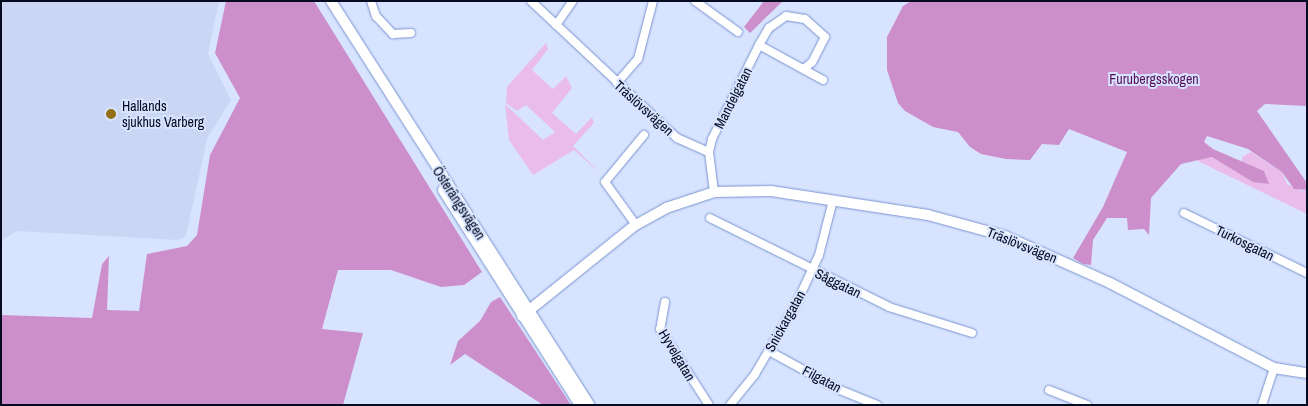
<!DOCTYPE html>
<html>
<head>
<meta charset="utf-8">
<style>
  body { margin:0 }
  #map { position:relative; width:1308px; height:406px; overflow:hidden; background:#d8e4ff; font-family:"Archivo Narrow",sans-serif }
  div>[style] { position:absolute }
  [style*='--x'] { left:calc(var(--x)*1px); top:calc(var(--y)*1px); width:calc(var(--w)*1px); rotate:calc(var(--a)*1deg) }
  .built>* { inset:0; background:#cad6f3 }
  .green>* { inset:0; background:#eabcea }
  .forest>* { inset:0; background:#cc8fcc }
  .roads { filter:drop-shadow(0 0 1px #7b94d1) drop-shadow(0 0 1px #7b94d1) }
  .minor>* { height:8px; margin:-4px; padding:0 4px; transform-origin:4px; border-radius:4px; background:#fff }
  .tertiary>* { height:10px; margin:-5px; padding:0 5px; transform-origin:5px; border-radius:5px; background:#fff }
  .dots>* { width:14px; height:14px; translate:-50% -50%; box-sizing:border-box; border:2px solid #d8e4ff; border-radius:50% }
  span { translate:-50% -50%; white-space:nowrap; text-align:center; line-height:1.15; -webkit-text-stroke:4px #d8e4ff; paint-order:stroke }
  .park-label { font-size:14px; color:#580d5b }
  .street-label { font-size:14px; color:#040b21 }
  .poi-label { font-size:14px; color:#040b21 }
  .left { translate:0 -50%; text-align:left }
  .frame { position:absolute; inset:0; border:2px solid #040b21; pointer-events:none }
</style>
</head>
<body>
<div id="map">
  <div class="built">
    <i style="clip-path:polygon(1px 1px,219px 1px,208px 54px,231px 100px,207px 139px,186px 236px,177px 240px,17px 231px,1px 241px)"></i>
  </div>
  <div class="green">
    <i style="clip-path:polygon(546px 43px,548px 49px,532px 70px,553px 89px,566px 76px,572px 88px,552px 113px,576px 134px,592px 117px,594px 123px,573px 146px,601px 174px,574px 150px,533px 175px,509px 140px,505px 104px,543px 140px,555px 132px,526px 105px,517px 111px,506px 103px,507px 87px)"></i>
    <i style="clip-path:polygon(1251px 152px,1282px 172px,1287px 184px,1301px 191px,1307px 190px,1307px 214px,1198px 161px,1201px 157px,1212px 157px,1232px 168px,1264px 171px,1242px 162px,1242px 157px)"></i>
  </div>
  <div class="forest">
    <i style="clip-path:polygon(226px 1px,314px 1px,482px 272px,464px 285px,441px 287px,391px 270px,338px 270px,322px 329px,363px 333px,343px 405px,1px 405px,1px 315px,92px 318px,102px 264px,109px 256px,107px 310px,139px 311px,147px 254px,187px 246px,197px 235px,210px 155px,240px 98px,215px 53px)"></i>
    <i style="clip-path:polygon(764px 1px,783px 1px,750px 33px,744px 27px)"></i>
    <i style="clip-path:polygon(911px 1px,1307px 1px,1307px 106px,1265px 104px,1257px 111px,1307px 183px,1307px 190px,1294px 189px,1282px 172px,1248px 149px,1207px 136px,1204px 142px,1213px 149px,1264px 171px,1269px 184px,1253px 182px,1212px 157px,1181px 164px,1151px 198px,1149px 235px,1144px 229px,1128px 230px,1127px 218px,1107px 218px,1093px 240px,1091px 265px,1083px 264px,1073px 258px,1103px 207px,1127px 152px,1069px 129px,1059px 145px,1042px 144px,1030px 160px,1006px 159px,981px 154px,970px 147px,958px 132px,933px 127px,905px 111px,898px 103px,887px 70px,887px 37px,903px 6px)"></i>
    <i style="clip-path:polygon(500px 297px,571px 405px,543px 405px,465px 354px,450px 365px,458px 341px,480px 321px,491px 302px)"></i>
  </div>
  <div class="roads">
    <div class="minor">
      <i style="--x:371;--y:1;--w:16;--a:72"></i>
      <i style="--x:376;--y:16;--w:25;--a:47"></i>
      <i style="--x:393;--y:34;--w:18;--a:-3"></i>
      <i style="--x:531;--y:1;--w:200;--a:43.2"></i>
      <i style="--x:677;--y:138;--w:35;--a:24"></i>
      <i style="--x:709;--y:152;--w:40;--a:82.9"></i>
      <i style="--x:695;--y:1;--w:53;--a:35.8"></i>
      <i style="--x:556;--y:25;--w:29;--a:-55"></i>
      <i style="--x:759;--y:45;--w:20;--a:-60"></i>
      <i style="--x:769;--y:28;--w:21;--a:-35"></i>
      <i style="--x:786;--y:16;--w:19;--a:9"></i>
      <i style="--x:805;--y:19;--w:27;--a:42"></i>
      <i style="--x:825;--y:37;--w:28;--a:117"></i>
      <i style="--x:812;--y:62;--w:11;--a:139"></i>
      <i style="--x:617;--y:83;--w:32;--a:-49"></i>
      <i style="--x:638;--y:59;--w:60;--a:-75.5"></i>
      <i style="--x:709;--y:152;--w:13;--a:-77"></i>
      <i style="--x:712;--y:139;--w:105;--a:-63.4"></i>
      <i style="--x:759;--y:45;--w:73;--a:28.7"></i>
      <i style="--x:1184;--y:213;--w:137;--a:26"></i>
      <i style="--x:710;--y:218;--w:200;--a:26.4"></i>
      <i style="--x:889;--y:307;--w:87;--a:17.4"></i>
      <i style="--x:636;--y:225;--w:53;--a:-125.8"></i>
      <i style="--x:605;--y:182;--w:61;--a:-50.3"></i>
      <i style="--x:665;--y:302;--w:27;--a:100"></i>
      <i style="--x:660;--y:329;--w:90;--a:57.2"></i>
      <i style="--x:769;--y:351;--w:81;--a:28.8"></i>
      <i style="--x:840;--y:390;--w:40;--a:22"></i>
      <i style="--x:1049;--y:390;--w:41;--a:21.5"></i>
      <i style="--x:730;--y:405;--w:40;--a:-51"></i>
      <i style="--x:755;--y:374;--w:83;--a:-59.7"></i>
      <i style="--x:797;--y:302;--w:52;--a:-64.9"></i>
      <i style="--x:819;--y:255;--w:57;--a:-75.7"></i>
      <i style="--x:1262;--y:405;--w:39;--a:-72"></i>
    </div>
    <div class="tertiary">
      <i style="--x:331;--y:1;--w:479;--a:57.4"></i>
      <i style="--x:443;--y:190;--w:255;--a:57.5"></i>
      <i style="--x:522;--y:316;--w:144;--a:-38.8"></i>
      <i style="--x:634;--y:226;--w:37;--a:-29"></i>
      <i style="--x:666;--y:208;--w:51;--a:-18.4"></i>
      <i style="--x:714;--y:192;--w:57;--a:-1"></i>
      <i style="--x:771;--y:191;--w:159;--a:8.7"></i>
      <i style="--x:928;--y:215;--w:80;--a:15.3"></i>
      <i style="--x:1005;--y:236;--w:115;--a:24.1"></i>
      <i style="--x:1110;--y:283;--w:185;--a:27.4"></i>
      <i style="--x:1274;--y:368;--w:33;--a:9"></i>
    </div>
  </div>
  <div class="dots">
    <i style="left:111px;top:114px;background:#917016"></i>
  </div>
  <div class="park-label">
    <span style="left:1154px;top:79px">Furubergsskogen</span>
  </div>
  <div class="street-label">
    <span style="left:733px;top:98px;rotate:-63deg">Mandelgatan</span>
    <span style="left:644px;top:108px;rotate:42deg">Träslövsvägen</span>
    <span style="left:459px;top:203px;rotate:57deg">Österängsvägen</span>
    <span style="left:1245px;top:243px;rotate:26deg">Turkosgatan</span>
    <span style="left:1022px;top:245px;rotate:22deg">Träslövsvägen</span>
    <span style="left:838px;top:283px;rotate:26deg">Såggatan</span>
    <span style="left:785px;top:321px;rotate:-61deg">Snickargatan</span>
    <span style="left:677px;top:355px;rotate:59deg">Hyvelgatan</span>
    <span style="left:822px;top:379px;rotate:28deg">Filgatan</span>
  </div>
  <div class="poi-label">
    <span class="left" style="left:122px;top:114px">Hallands<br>sjukhus Varberg</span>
  </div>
  <div class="frame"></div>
</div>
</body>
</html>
